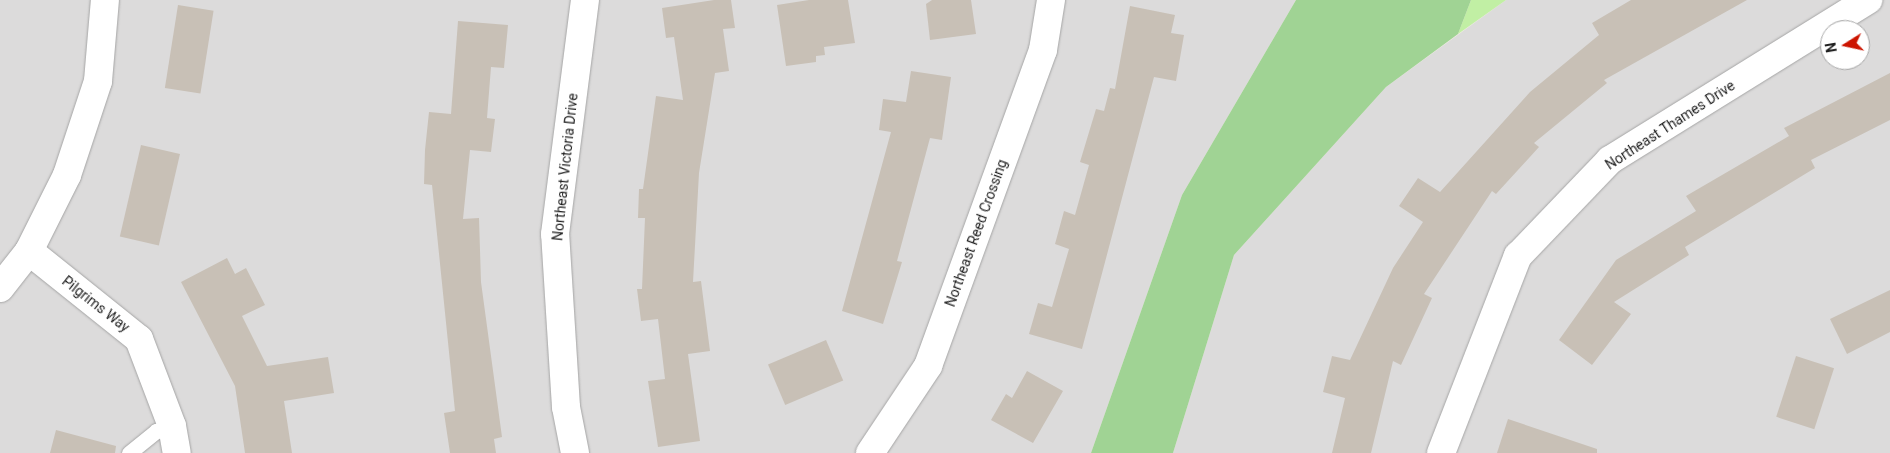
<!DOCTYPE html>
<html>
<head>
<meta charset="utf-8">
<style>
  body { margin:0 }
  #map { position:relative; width:1890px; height:453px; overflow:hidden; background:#f0ede3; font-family:Roboto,sans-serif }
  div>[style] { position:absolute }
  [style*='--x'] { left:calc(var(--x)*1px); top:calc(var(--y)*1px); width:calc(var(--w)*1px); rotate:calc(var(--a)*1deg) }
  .residential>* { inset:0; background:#dcdbdb }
  .grass>* { inset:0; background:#c1efa4 }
  .forest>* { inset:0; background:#a0d394 }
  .building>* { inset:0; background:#c8c0b6; transform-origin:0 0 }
  .roads { filter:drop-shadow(0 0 1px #a5a5a5) drop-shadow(0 0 1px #a5a5a5) }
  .service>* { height:15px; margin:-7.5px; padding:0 7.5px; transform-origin:7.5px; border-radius:7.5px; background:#fff }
  .minor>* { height:28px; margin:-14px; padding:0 14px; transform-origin:14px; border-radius:14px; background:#fff }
  .tertiary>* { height:28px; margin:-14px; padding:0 14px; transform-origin:14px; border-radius:14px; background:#fff }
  span { translate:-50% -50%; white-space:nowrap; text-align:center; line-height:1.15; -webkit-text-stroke:4.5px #fff; paint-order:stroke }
  .street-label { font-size:14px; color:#1e1e1e }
  .north { position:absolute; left:1820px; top:20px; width:50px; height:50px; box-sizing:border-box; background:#fff; border:1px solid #a5a5a5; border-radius:50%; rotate:260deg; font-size:14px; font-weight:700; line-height:20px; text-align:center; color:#1e1e1e }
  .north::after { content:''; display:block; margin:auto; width:18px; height:22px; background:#cc1400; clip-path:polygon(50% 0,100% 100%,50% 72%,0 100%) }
</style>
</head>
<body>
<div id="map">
  <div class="residential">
    <i style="clip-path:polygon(0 0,1296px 0,1182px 195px,1091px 453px,0 453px)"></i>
    <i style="clip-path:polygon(evenodd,1506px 0,1890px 0,1890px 453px,1173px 453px,1234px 255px,1386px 87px,1506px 0,1830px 30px,1860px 30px,1860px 60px,1830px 60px,1830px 30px)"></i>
  </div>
  <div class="grass">
    <i style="clip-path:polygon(1471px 0,1506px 0,1458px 34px)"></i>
  </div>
  <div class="forest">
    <i style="clip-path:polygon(1296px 0,1471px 0,1458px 34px,1386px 87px,1234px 255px,1173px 453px,1091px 453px,1182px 195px)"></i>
  </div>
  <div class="building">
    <i style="clip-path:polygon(714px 0,731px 0,735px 28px,723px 29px,729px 71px,715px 73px,699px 173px,693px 282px,701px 281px,710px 351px,688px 354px,700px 441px,658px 447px,648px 381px,665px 379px,658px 319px,641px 321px,637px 289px,642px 289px,645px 218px,638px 218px,639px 189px,643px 189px,656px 96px,683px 100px,674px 37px,666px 38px,662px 8px)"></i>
    <i style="clip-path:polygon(809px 0,848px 0,855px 43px,824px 47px,825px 55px,816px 56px,816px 62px,786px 66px,777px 5px)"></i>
    <i style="clip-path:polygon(932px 0,971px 0,976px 34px,930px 40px,926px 4px)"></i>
    <i style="clip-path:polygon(1631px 0,1747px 0,1604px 80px,1607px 83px,1534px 143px,1539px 147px,1496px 194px,1492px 191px,1424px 294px,1432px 298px,1401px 365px,1393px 361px,1371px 453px,1332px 453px,1345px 398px,1323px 392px,1332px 356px,1350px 360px,1393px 268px,1423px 222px,1399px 206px,1418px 178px,1440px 192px,1530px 92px,1599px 35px,1592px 23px)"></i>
    <i style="left:178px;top:5px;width:36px;height:84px;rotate:9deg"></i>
    <i style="clip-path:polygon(1130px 6px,1175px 15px,1171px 33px,1184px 35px,1176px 81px,1154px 77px,1082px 349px,1029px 334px,1038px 303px,1052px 307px,1069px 249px,1055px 244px,1064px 211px,1075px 215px,1089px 165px,1080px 162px,1096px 109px,1104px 111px,1110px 88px,1115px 89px)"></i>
    <i style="clip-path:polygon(458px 21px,508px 25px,504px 68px,491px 67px,487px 118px,495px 119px,491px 152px,470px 150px,463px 219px,479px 218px,481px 282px,502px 437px,494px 439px,496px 453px,450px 453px,444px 413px,455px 411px,432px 185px,424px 184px,425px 150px,429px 112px,451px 114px)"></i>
    <i style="clip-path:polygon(911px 71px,951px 77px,942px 140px,930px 138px,897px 261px,902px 262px,883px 324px,842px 311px,891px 132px,879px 130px,883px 99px,906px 102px)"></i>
    <i style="clip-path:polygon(1890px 73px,1890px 120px,1811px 160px,1815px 168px,1685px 247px,1689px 255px,1614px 302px,1631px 314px,1592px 365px,1559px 340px,1616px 260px,1696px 211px,1686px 196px,1789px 136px,1784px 128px)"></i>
    <i style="left:141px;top:145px;width:40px;height:94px;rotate:13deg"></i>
    <i style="clip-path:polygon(227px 258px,235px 274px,246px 268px,265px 305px,242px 316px,267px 366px,328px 357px,334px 393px,284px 401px,292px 453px,245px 453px,235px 386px,181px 282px)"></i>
    <i style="clip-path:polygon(1890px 290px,1890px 332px,1847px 354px,1830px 319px)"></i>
    <i style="left:826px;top:340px;width:44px;height:63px;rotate:67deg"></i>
    <i style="left:1796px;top:356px;width:40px;height:64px;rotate:18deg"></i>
    <i style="clip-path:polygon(1027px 371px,1063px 391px,1033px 443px,991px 420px,1006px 394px,1012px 398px)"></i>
    <i style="clip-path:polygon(1508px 419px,1597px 449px,1597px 453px,1497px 453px)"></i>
    <i style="clip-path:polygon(56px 430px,116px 446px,115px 453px,50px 453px)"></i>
  </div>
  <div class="roads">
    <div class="service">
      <i style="--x:129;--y:453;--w:35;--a:-39"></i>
      <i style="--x:156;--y:431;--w:17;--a:-17"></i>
    </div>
    <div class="minor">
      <i style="--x:29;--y:251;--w:141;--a:38.7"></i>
      <i style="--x:139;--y:339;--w:93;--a:69.2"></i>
      <i style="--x:172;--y:426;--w:27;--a:80"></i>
      <i style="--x:575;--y:453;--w:47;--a:-101.1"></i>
      <i style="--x:566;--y:407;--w:173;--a:-93.6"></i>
      <i style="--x:555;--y:234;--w:236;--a:-82.7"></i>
      <i style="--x:870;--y:453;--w:105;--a:-56.3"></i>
      <i style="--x:928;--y:366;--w:336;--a:-70"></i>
      <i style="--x:1043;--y:50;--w:51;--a:-80.9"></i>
      <i style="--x:1441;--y:453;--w:212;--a:-68.7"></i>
      <i style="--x:1518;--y:256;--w:133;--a:-46.2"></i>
      <i style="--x:1610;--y:160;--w:304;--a:-31.8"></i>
    </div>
    <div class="tertiary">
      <i style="--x:0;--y:288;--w:47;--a:-51.9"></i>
      <i style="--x:29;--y:251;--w:85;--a:-63.4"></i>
      <i style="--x:67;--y:175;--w:99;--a:-71.7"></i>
      <i style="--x:98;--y:81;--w:81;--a:-85.1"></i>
    </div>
  </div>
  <div class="street-label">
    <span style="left:1670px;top:125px;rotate:-33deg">Northeast Thames Drive</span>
    <span style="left:565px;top:167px;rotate:-84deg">Northeast Victoria Drive</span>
    <span style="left:976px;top:233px;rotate:-70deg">Northeast Reed Crossing</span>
    <span style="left:96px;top:304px;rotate:38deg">Pilgrims Way</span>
  </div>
  <div class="north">N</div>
</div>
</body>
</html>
